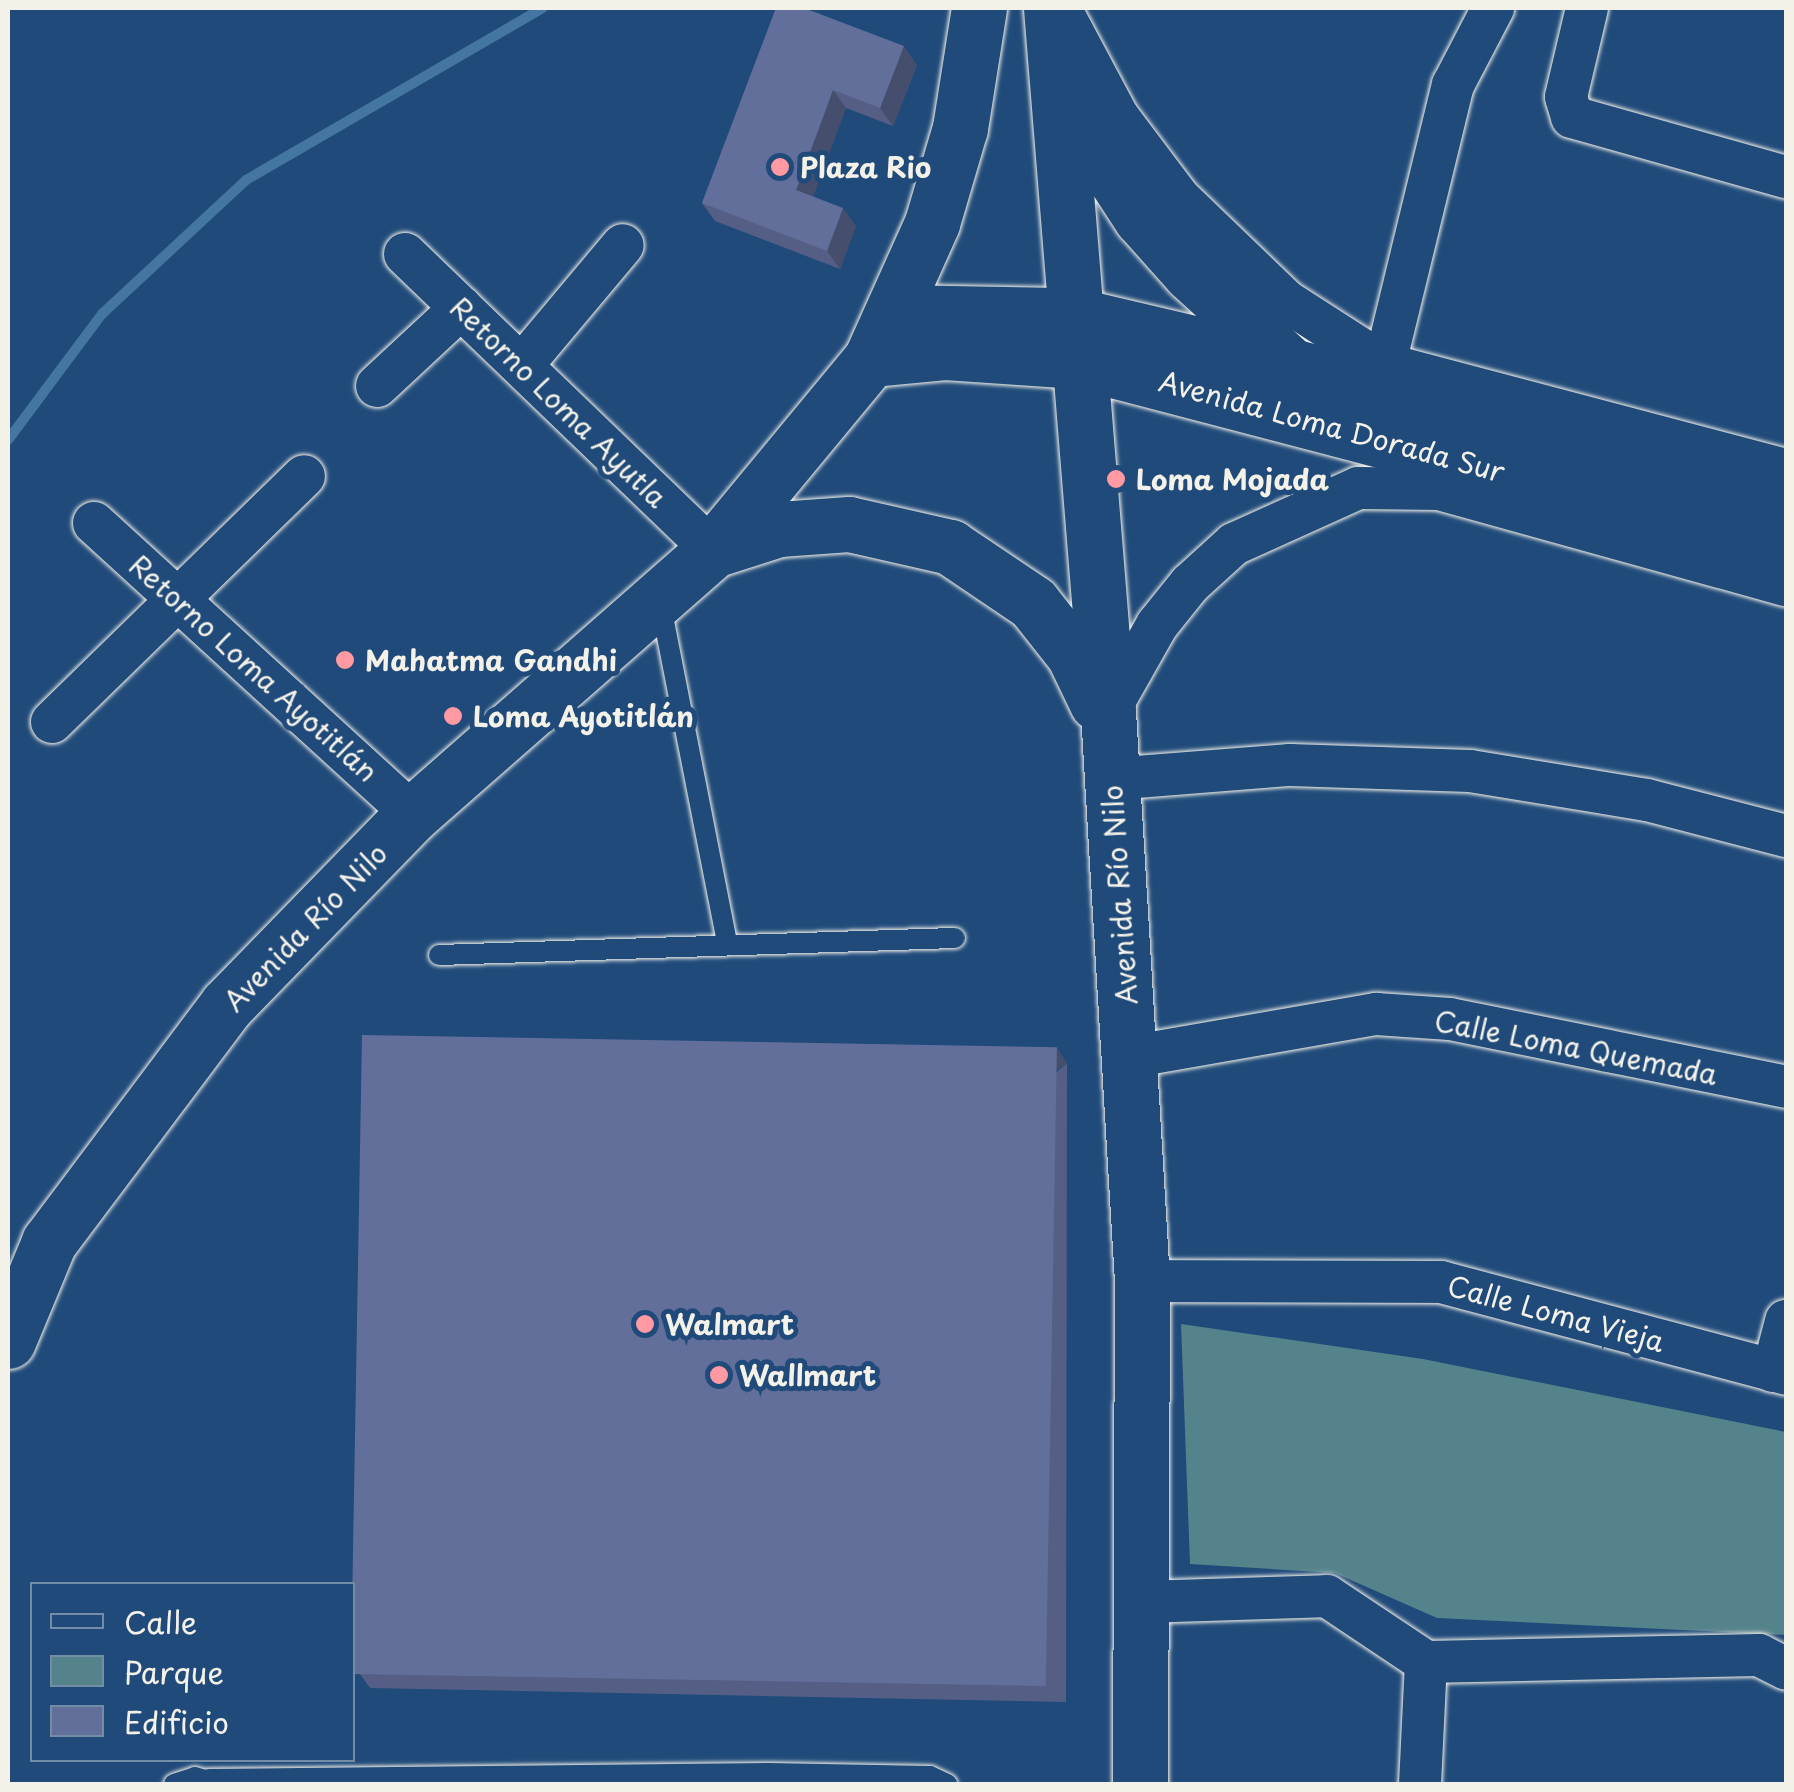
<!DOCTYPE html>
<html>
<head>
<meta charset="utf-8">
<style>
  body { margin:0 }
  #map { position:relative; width:1794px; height:1792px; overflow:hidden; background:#1f4a7a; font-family:"Playpen Sans",sans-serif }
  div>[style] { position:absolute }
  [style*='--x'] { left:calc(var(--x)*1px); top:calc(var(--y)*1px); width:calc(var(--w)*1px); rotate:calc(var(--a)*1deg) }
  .green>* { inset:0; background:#55838c }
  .stream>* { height:10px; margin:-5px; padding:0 5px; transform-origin:5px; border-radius:5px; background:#4576a2 }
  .roads { filter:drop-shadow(0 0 2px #f4f1e8) drop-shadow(0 0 2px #f4f1e8) }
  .lane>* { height:20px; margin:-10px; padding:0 10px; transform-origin:10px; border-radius:10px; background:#1f4a7a }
  .street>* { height:42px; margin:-21px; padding:0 21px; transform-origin:21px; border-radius:21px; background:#1f4a7a }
  .secondary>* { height:55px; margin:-27.5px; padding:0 27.5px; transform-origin:27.5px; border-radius:27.5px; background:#1f4a7a }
  .wall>* { inset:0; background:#555f85 }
  .shaded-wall>* { inset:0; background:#454e6c; transform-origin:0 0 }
  .building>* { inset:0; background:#636f9b; transform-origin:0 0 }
  .dots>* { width:28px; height:28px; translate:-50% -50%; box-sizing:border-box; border:5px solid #1f4a7a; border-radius:50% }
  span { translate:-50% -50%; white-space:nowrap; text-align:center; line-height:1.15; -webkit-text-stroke:10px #1f4a7a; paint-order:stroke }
  .poi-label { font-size:28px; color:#f4f1e8; font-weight:700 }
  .left { translate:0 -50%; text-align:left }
  .street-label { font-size:28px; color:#f4f1e8 }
  .frame { position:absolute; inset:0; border:10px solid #f4f1e8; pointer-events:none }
  .legend { position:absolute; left:30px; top:1582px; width:325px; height:180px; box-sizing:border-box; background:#1f4a7a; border:2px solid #748da6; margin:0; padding:12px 18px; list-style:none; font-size:30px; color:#f4f1e8 }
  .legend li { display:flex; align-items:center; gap:20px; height:50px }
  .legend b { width:50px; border:2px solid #748da6 }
</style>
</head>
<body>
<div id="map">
  <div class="green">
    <i style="clip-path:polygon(1181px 1324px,1423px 1359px,1786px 1432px,1786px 1635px,1437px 1618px,1335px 1573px,1190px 1564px)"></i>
  </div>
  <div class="stream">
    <i style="--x:8;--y:440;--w:157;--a:-53.3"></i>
    <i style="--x:102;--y:314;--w:197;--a:-42.9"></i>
    <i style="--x:246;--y:180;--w:343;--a:-30.1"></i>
  </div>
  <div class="roads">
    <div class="lane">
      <i style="--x:661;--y:606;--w:342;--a:78.9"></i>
      <i style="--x:439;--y:955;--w:516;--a:-1.89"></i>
      <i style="--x:209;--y:1779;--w:560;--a:-0.61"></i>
      <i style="--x:769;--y:1773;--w:161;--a:1.1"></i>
      <i style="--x:930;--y:1776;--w:19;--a:25"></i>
      <i style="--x:174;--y:1784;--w:22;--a:-18"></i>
      <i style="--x:195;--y:1777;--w:25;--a:16"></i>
    </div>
    <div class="street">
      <i style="--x:1060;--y:8;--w:123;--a:62"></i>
      <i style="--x:1118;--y:117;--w:101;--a:53"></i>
      <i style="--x:1179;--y:198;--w:149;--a:43.9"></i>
      <i style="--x:1286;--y:301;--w:117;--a:32.7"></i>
      <i style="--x:1384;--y:364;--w:416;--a:14.8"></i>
      <i style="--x:1587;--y:8;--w:91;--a:103.3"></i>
      <i style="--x:1566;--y:97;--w:21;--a:73"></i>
      <i style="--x:1572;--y:117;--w:222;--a:15.7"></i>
      <i style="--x:405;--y:254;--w:427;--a:43.9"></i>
      <i style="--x:523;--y:364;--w:155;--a:-50"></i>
      <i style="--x:377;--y:386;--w:115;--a:-42.9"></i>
      <i style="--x:1379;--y:388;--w:312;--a:-76.3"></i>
      <i style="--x:1453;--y:85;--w:87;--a:-62.5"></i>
      <i style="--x:94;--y:523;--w:432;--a:42.4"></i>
      <i style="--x:1108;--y:712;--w:100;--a:-60.6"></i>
      <i style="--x:1157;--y:625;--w:53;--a:-51.2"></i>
      <i style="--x:1190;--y:584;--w:59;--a:-42.3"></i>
      <i style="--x:1234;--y:544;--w:136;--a:-24.3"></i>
      <i style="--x:1358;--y:488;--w:81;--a:0.7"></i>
      <i style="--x:1439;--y:489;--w:360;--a:15.5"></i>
      <i style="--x:52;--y:722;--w:352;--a:-44.3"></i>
      <i style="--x:1111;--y:779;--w:180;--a:-4.5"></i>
      <i style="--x:1290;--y:765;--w:180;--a:1.9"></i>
      <i style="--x:1470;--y:771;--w:179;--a:9.3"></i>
      <i style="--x:1647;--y:800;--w:144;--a:14.5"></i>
      <i style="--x:1129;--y:1057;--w:251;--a:-9.9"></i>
      <i style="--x:1376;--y:1014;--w:74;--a:3.9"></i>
      <i style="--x:1450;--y:1019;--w:343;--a:11.4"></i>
      <i style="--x:1142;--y:1281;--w:299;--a:0.2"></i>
      <i style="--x:1441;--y:1282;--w:357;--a:14.9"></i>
      <i style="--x:1773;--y:1371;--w:52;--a:-75.4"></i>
      <i style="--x:1140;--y:1602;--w:187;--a:-1.8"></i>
      <i style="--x:1327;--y:1596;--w:119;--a:33.7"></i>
      <i style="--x:1426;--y:1662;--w:333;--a:-1.2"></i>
      <i style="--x:1759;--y:1655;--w:30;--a:27"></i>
      <i style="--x:1420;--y:1784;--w:122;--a:-87.2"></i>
    </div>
    <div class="secondary">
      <i style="--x:1051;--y:8;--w:706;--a:85.37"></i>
      <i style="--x:1108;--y:712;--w:570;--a:86.58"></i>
      <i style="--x:1142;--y:1281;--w:503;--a:90.23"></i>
      <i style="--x:1062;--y:97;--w:145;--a:56.9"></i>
      <i style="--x:1141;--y:218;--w:74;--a:48.3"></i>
      <i style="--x:1190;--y:273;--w:130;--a:42.5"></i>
      <i style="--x:895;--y:312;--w:179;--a:1"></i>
      <i style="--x:1074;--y:315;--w:224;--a:13.2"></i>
      <i style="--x:1292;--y:366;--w:512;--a:15.28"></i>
      <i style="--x:871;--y:359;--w:74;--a:-5.4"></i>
      <i style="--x:945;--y:352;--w:133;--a:3.9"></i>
      <i style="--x:1078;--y:361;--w:732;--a:14.64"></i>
      <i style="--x:713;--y:550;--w:69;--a:-17.7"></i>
      <i style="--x:779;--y:529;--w:70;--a:-4.1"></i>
      <i style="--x:849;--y:524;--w:104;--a:12.8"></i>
      <i style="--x:950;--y:547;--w:100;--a:34"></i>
      <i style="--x:1033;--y:603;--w:66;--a:51.7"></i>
      <i style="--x:1074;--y:655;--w:53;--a:64.4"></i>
      <i style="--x:8;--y:1341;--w:107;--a:-67.5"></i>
      <i style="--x:49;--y:1242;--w:296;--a:-53.1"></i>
      <i style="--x:227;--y:1005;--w:267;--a:-45.8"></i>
      <i style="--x:413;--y:814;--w:400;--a:-41.3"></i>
      <i style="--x:713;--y:550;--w:248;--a:-50.4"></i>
      <i style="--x:871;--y:359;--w:149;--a:-65.8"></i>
      <i style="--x:932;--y:223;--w:99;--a:-73.6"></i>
      <i style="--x:960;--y:128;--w:121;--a:-81"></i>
    </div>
  </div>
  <div class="wall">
    <i style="clip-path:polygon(776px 8px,917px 65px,893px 126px,846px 108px,813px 196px,856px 226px,840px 269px,715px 221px,702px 203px)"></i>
    <i style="clip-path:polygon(1067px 1063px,1066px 1702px,370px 1688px,360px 1674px)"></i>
  </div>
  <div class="shaded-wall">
    <i style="clip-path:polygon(904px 46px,917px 65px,893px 126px,880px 108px)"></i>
    <i style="clip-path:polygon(833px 90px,846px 108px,809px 208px,796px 190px)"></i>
    <i style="clip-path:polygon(843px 208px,856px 226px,840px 269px,827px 251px)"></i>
    <i style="left:1057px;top:1048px;width:18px;height:640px;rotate:56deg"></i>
  </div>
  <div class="building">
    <i style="clip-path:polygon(776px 8px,804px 8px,904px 46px,880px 108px,833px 90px,796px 190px,843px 208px,827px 251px,702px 203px)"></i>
    <i style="left:362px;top:1035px;width:695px;height:639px;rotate:1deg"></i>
  </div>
  <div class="dots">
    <i style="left:780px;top:167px;background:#ff9aa2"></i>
    <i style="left:1116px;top:479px;background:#ff9aa2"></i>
    <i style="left:345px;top:660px;background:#ff9aa2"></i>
    <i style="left:453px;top:716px;background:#ff9aa2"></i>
    <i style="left:645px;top:1324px;background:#ff9aa2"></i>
    <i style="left:719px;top:1375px;background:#ff9aa2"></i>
  </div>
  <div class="poi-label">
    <span class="left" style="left:800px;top:167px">Plaza Rio</span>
    <span class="left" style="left:1136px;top:479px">Loma Mojada</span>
    <span class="left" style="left:365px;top:660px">Mahatma Gandhi</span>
    <span class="left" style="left:473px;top:716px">Loma Ayotitlán</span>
    <span class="left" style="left:665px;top:1324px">Walmart</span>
    <span class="left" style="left:739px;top:1375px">Wallmart</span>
  </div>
  <div class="street-label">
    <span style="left:559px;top:402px;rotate:44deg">Retorno Loma Ayutla</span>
    <span style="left:1332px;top:426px;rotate:15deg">Avenida Loma Dorada Sur</span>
    <span style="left:254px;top:668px;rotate:42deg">Retorno Loma Ayotitlán</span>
    <span style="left:1119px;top:895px;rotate:-94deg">Avenida Río Nilo</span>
    <span style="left:305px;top:927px;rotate:-46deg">Avenida Río Nilo</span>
    <span style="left:1576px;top:1047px;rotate:11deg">Calle Loma Quemada</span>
    <span style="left:1556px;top:1313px;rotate:15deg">Calle Loma Vieja</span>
  </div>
  <div class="frame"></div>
  <ul class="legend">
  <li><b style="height:12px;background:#1f4a7a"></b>Calle</li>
  <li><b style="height:28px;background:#55838c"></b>Parque</li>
  <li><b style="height:28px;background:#636f9b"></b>Edificio</li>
  </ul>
</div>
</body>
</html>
